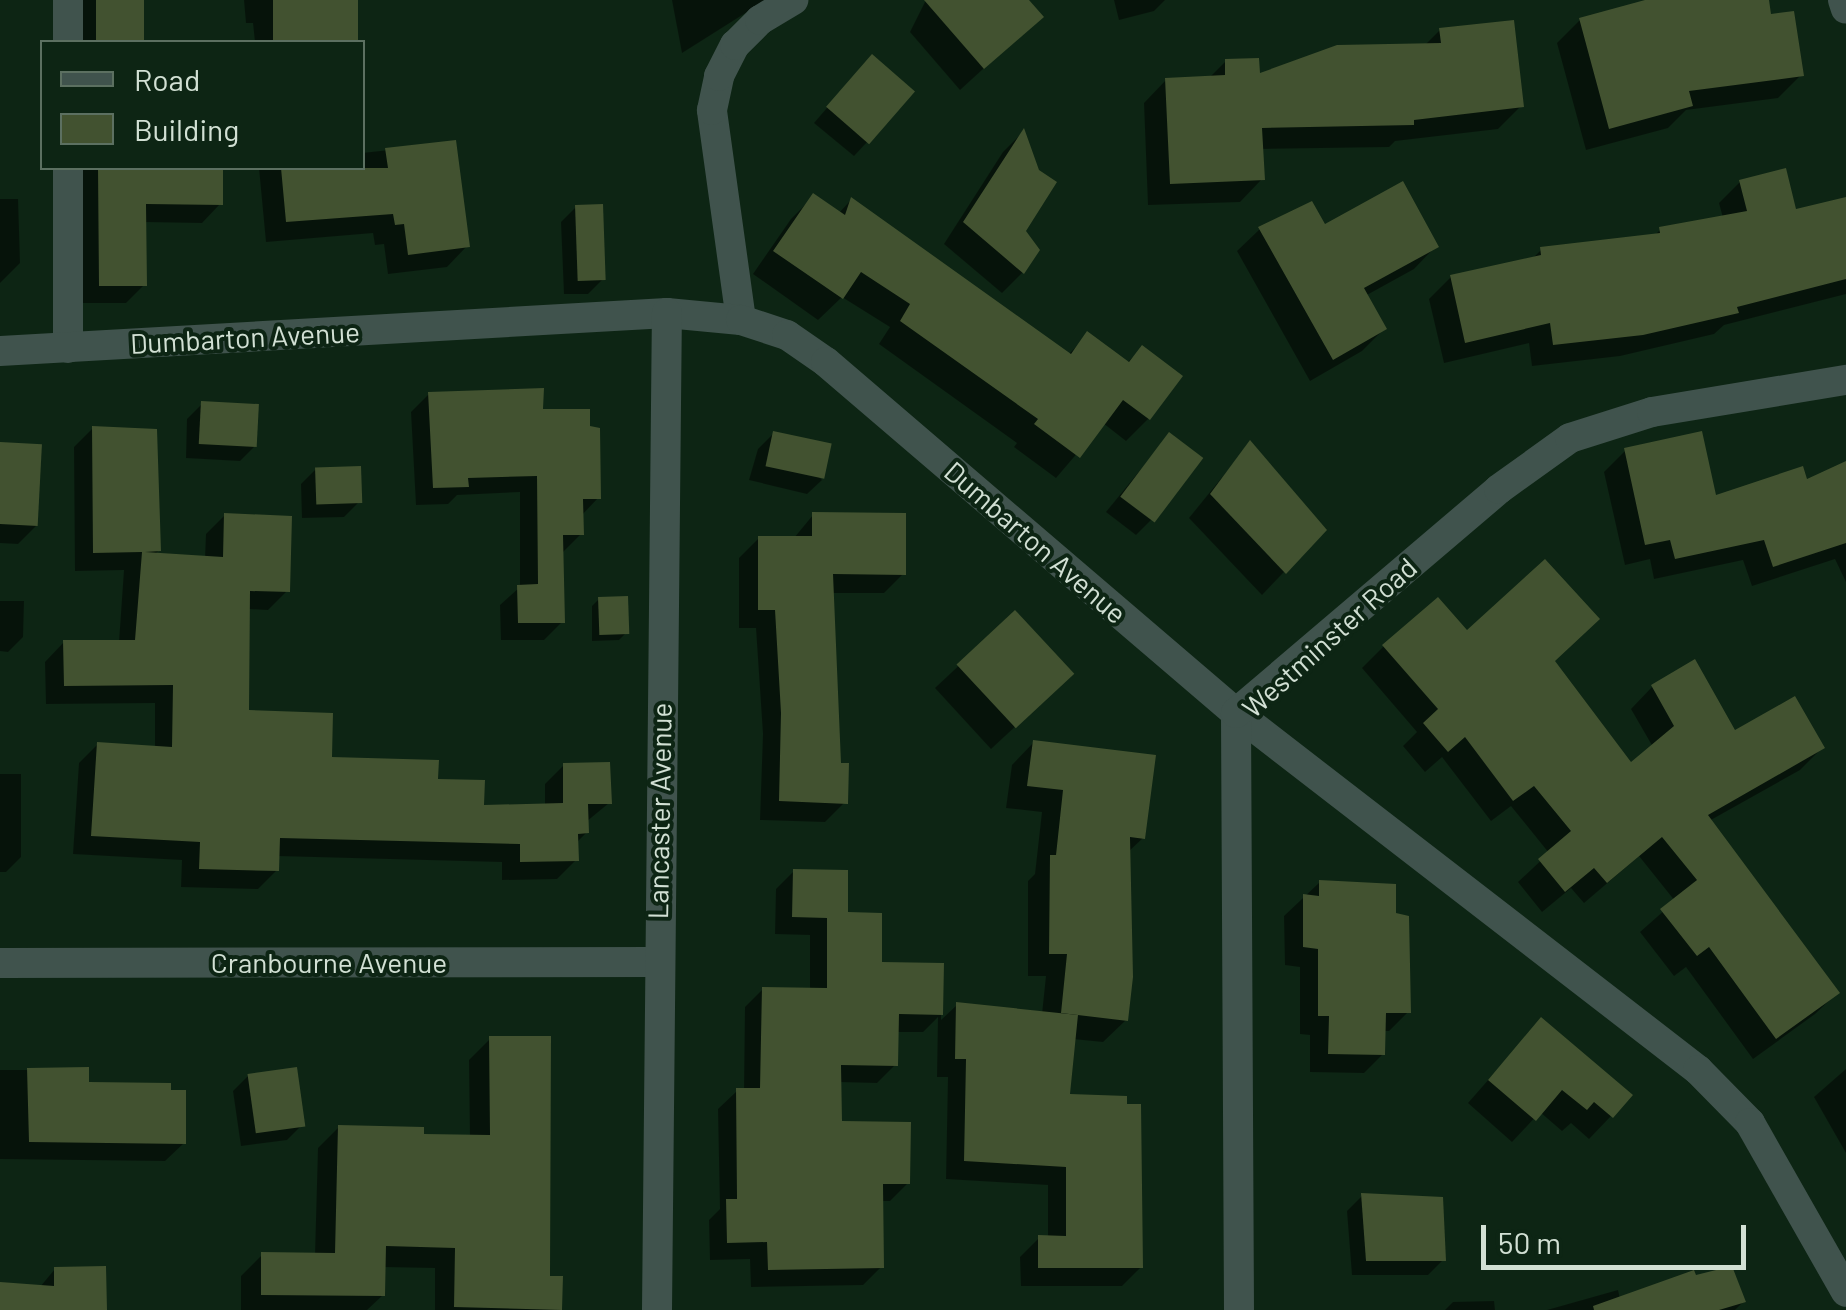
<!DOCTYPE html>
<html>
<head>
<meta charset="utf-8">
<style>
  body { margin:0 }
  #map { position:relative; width:1846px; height:1310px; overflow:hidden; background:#0d2514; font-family:Barlow,sans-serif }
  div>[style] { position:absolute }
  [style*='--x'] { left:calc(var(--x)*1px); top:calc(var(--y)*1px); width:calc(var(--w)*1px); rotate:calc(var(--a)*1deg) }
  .shadow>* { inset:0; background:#0007; transform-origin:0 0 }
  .building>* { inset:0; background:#425230; transform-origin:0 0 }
  .minor>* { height:30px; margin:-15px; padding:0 15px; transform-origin:15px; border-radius:15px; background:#40534d }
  span { translate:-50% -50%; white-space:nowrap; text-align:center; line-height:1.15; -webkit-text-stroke:8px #0d2514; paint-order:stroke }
  .street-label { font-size:28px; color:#d2e0d4 }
  .legend { position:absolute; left:40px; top:40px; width:325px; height:130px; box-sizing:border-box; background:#0d2514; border:2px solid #5c7061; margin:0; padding:12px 18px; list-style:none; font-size:30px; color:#d2e0d4 }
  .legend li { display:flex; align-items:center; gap:20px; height:50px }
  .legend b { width:50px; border:2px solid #5c7061 }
  .scale { position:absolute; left:1481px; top:1225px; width:265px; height:45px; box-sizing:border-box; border:5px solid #d2e0d4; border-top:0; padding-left:12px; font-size:30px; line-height:35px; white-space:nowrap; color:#d2e0d4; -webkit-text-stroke:8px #0d2514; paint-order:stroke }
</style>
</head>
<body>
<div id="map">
  <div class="shadow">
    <i style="left:79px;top:0;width:63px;height:42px"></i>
    <i style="clip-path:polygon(244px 0,347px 0,357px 20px,358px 42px,255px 42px,253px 23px,246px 23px)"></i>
    <i style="clip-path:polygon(672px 0,766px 0,682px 53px)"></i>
    <i style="clip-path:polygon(926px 0,1025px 0,1040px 17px,960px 90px,910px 32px)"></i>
    <i style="clip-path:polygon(1114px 0,1165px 0,1154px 11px,1119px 20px)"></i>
    <i style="clip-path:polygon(1654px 0,1752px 0,1769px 17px,1801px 75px,1778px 98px,1686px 110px,1668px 128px,1586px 150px,1557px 43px,1580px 20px)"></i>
    <i style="clip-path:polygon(1440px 30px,1521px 106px,1498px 129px,1395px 141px,1389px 147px,1261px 149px,1262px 179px,1240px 202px,1148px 205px,1144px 103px,1166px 80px,1209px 78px,1226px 61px,1257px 77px,1424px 46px)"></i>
    <i style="clip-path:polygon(858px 72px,868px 141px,854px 156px,814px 123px)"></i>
    <i style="clip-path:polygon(1023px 132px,1022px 273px,1002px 293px,944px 244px,1003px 152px)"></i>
    <i style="clip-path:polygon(454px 143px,467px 246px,447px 267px,388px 274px,384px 244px,375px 245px,373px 233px,266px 242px,259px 168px,362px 168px,362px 153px)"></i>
    <i style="clip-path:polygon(80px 168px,220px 168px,220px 204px,202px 223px,144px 222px,144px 285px,126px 303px,81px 303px)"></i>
    <i style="clip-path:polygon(1740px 182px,1795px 212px,1846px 199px,1846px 294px,1724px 325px,1714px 334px,1620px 356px,1532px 366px,1529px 343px,1444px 363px,1429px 299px,1451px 277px,1531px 260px,1542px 249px,1654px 236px,1660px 230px,1723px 218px,1719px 203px)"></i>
    <i style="clip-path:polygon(813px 197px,838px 214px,851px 200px,1068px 355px,1088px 335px,1127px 363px,1142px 348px,1149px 418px,1126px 441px,1103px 423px,1056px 478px,1014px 447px,1017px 443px,879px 344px,890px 327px,842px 297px,818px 320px,753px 274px,791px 219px)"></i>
    <i style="clip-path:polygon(0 199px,18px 199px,20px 263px,0 283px)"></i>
    <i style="clip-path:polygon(576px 207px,603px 279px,588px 294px,564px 294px,561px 222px)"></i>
    <i style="clip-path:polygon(1324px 228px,1436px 246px,1414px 269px,1365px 296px,1384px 329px,1362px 351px,1310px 381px,1237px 251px,1260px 229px)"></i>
    <i style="clip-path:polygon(429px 394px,541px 411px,598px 498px,581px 516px,581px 534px,563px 552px,562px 622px,544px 640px,501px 640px,500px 605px,520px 587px,520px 492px,457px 495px,448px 504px,416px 505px,411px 412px)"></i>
    <i style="clip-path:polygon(202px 404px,255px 446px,240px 461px,186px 458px,187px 419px)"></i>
    <i style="clip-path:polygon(93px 428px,159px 550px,154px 555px,205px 558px,206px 534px,225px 515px,287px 591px,268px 610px,248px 609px,247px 712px,329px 759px,435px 781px,482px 807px,545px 806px,545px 784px,564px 765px,609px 803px,586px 822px,587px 832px,576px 843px,576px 860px,557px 879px,502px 880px,502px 862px,277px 856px,277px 870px,258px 889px,181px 887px,182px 860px,73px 854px,79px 763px,98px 744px,155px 748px,155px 703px,46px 704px,45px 662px,64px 642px,119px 642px,124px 570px,75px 571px,74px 447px)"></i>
    <i style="clip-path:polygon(773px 434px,822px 480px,807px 494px,749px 480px,758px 449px)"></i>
    <i style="clip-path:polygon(1169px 435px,1151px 520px,1136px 535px,1106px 512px)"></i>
    <i style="clip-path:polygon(1250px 443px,1324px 530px,1262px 595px,1189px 518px)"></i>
    <i style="clip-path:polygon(0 445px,37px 525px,18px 544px,0 543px)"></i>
    <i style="clip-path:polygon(1625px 451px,1714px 499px,1806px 482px,1846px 464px,1846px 582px,1835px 559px,1752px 586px,1743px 560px,1654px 579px,1650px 559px,1625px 565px,1604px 472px)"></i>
    <i style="clip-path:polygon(316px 469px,359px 502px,344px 517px,302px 518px,301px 484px)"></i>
    <i style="clip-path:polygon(813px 515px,903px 574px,884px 593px,832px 593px,838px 765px,845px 802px,825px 822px,760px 820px,763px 734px,756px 628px,739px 628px,739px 558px,759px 538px,794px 538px)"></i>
    <i style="clip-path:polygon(599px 599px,626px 633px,619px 640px,592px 641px,592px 606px)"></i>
    <i style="clip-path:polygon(0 601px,24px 601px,23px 637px,8px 652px,0 651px)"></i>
    <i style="clip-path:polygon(1015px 613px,1048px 696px,991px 749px,935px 688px)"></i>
    <i style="clip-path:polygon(1467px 633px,1552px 662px,1630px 766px,1653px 747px,1631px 709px,1652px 687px,1734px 733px,1822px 748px,1800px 770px,1709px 821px,1837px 993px,1815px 1014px,1753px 1059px,1686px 967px,1674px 976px,1640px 932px,1675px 901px,1639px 856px,1584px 903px,1571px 888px,1542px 912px,1518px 882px,1549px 853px,1511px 806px,1491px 821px,1442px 757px,1425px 772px,1403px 746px,1417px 732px,1362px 668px,1384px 646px)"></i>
    <i style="clip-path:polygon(1034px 742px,1143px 838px,1127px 853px,1126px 1020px,1103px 1042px,1073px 1039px,1067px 1096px,1141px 1267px,1122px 1286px,1021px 1286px,1020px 1257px,1039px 1238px,1048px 1238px,1048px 1185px,946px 1179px,948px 1077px,937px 1077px,938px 1017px,923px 1032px,896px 1032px,895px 1065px,877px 1083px,839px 1082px,840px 1123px,908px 1183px,890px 1201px,880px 1201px,881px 1267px,863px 1285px,751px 1287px,750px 1259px,710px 1260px,709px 1220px,720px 1209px,718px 1109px,737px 1091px,744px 1091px,745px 1007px,763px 989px,810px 991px,810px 935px,775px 934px,776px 889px,794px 871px,846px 914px,880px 964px,941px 965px,941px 1020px,957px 1005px,1042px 1014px,1046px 976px,1028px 976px,1028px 881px,1035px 874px,1042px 812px,1006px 808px,1012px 765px)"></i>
    <i style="clip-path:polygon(0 774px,21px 774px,21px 857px,6px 872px,0 872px)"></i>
    <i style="clip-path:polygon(1320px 882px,1394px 915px,1408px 1012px,1389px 1031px,1383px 1031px,1383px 1054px,1364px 1073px,1310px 1072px,1310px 1035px,1300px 1034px,1300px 967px,1285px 965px,1284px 916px)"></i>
    <i style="clip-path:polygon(1541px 1020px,1611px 1116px,1589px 1139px,1571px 1123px,1562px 1131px,1540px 1112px,1512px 1142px,1468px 1103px)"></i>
    <i style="clip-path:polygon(490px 1039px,548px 1278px,560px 1279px,560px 1310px,435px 1310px,435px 1268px,383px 1267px,383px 1295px,367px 1310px,241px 1310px,241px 1276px,262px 1255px,315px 1255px,318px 1148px,339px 1127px,470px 1138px,469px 1060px)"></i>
    <i style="clip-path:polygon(1846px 1069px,1846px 1153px,1814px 1097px)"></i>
    <i style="clip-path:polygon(0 1070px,86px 1070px,86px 1085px,184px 1143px,165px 1161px,0 1159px)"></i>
    <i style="clip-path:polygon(248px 1076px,302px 1125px,287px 1140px,241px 1146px,233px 1091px)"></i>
    <i style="clip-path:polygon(1362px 1196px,1443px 1260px,1428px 1275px,1352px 1275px,1347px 1211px)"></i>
    <i style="clip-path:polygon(55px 1269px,104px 1310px,0 1310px,0 1285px,40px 1287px)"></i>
    <i style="clip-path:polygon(1695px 1278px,1743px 1302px,1735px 1310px,1547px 1310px,1618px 1290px,1620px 1299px)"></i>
    <i style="clip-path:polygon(1494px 1301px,1495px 1310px,1445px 1310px,1453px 1302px)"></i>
  </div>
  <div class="building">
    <i style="left:96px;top:0;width:48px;height:42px"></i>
    <i style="left:273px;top:0;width:85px;height:42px"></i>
    <i style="clip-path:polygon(924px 0,1029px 0,1044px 17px,984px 69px)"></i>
    <i style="clip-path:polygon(1645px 0,1769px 0,1771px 14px,1794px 11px,1804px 76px,1689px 91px,1693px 106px,1609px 129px,1579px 18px)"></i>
    <i style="clip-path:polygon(1514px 20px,1524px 107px,1414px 120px,1414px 125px,1262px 128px,1265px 180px,1170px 184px,1165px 78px,1225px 75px,1225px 59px,1259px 58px,1260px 73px,1337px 45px,1441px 43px,1439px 28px)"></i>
    <i style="left:872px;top:54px;width:57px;height:70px;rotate:41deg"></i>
    <i style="clip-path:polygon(1024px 128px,1039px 170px,1057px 182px,1026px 231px,1040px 250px,1024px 274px,963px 222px)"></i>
    <i style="clip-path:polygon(456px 140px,470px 247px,408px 255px,404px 224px,395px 225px,393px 214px,286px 222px,281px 168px,388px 168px,385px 148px)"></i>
    <i style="clip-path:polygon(98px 168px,223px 168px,223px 205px,146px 204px,147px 286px,99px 286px)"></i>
    <i style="clip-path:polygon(1786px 168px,1796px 209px,1846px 197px,1846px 279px,1737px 307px,1739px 313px,1643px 335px,1553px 345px,1550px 323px,1465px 343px,1450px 275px,1541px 255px,1540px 247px,1660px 233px,1659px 227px,1747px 211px,1739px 180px)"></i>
    <i style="clip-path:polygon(1403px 181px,1439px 247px,1364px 288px,1387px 329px,1333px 360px,1258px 227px,1312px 201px,1325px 224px)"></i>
    <i style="clip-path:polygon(813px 193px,845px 215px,851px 197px,1071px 354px,1087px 331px,1129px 362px,1142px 345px,1183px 376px,1150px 420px,1123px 400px,1080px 458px,1034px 424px,1038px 419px,900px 321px,910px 304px,861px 272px,843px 299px,773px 251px)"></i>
    <i style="left:603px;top:204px;width:76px;height:28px;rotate:88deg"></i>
    <i style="clip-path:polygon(544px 388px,543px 409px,590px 409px,590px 426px,600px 428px,601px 499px,583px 499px,584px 535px,563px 535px,565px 623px,518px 623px,517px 585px,538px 584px,537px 476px,468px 478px,469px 487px,433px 488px,428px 392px)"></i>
    <i style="left:201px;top:401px;width:58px;height:43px;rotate:3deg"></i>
    <i style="clip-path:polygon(92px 426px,157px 429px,161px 551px,145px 552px,223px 557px,224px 513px,292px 516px,290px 592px,250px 591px,249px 710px,333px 713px,332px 757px,439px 760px,438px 779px,485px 780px,484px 805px,563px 803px,563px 763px,610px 762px,612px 804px,588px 804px,589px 833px,578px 834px,579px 861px,520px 862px,520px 844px,280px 838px,279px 871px,199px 869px,200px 842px,91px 836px,97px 742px,172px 747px,173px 685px,64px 686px,63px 640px,135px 640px,142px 552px,93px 553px)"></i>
    <i style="left:773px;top:431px;width:60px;height:36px;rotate:12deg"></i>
    <i style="clip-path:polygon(1702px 431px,1716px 495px,1803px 466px,1807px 479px,1846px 461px,1846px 543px,1773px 567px,1764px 540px,1675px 559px,1670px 540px,1645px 545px,1624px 448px)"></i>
    <i style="left:1169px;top:432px;width:43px;height:81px;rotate:37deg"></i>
    <i style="clip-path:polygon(1250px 440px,1327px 530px,1286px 574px,1210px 494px)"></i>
    <i style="left:0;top:442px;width:42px;height:82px;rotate:3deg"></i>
    <i style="left:361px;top:466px;width:37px;height:46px;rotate:88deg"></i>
    <i style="clip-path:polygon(812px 512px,906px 513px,906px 575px,833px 574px,841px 763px,849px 763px,848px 804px,779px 801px,781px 713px,775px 610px,758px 610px,758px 536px,812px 536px)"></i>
    <i style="clip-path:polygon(1545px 559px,1600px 619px,1555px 661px,1631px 762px,1674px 726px,1651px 685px,1695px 659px,1735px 730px,1795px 696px,1825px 748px,1708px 815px,1840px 993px,1776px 1039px,1709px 947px,1697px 956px,1660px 909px,1697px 880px,1662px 837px,1607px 883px,1594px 868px,1565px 892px,1538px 859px,1571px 831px,1534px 786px,1513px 801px,1465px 737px,1448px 752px,1423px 723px,1438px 709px,1382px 645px,1438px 597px,1467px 630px)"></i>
    <i style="left:628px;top:596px;width:38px;height:30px;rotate:88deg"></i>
    <i style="left:1015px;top:610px;width:87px;height:80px;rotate:47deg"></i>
    <i style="clip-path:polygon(1033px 740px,1156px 755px,1145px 839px,1130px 837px,1133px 977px,1128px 1021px,1061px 1013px,1067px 954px,1049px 954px,1050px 855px,1056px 855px,1063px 790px,1027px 786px)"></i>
    <i style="clip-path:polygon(793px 869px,848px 870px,848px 912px,882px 913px,882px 962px,944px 963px,943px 1015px,899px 1014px,898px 1066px,841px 1065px,842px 1121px,911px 1122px,910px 1184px,883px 1184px,884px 1268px,768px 1270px,767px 1242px,727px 1243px,726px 1199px,737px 1199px,736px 1088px,760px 1088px,762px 987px,827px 988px,827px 918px,792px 917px)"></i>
    <i style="clip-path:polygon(1319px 880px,1396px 884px,1396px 913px,1409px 916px,1411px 1013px,1386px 1013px,1385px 1055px,1328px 1054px,1329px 1016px,1318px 1016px,1318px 949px,1303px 947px,1303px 894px,1319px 896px)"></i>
    <i style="clip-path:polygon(956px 1002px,1078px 1015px,1070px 1094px,1127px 1096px,1127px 1104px,1141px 1104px,1143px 1268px,1038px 1268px,1038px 1235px,1066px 1236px,1066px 1167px,964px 1161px,966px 1059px,955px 1059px)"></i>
    <i style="clip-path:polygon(1541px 1017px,1633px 1095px,1613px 1118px,1594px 1102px,1587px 1110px,1562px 1090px,1536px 1121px,1488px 1080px)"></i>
    <i style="clip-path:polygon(489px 1036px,551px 1036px,550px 1276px,563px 1276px,562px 1310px,454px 1307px,455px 1248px,386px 1246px,385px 1296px,261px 1295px,261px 1252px,335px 1253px,338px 1125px,424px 1127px,424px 1134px,490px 1135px)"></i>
    <i style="clip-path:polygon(89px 1067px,89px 1082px,171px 1083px,171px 1090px,186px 1090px,186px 1144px,29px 1142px,27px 1068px)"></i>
    <i style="left:297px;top:1067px;width:60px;height:50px;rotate:82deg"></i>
    <i style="clip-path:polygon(1361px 1193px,1443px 1197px,1446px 1261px,1366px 1261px)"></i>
    <i style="clip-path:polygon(106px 1266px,107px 1310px,0 1310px,0 1282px,54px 1286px,54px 1267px)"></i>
    <i style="clip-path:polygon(1732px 1266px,1746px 1302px,1719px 1310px,1594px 1310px,1593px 1306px,1694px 1270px,1696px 1275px)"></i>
  </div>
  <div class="minor">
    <i style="--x:1843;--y:0;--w:9;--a:72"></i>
    <i style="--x:68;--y:42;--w:42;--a:-90"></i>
    <i style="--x:741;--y:320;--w:212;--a:-97.9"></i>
    <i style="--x:712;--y:110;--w:35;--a:-78"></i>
    <i style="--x:719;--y:76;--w:35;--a:-63"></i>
    <i style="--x:735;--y:45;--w:35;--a:-45"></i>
    <i style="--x:760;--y:20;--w:39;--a:-31"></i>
    <i style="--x:68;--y:348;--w:180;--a:-90"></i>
    <i style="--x:0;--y:351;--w:668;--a:-3.26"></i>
    <i style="--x:667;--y:313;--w:74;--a:5.4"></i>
    <i style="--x:741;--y:320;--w:48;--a:18.1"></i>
    <i style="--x:787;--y:335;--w:47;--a:34.7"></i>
    <i style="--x:826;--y:362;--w:540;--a:40.57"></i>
    <i style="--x:1236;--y:713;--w:584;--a:37.69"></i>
    <i style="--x:1698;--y:1070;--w:74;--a:45.5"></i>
    <i style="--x:1750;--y:1123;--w:194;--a:60.4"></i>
    <i style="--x:0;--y:963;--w:657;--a:-0.09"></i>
    <i style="--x:657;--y:1310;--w:997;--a:-89.43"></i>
    <i style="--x:1239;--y:1310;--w:597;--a:-90.29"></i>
    <i style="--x:1236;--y:713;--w:345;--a:-40.4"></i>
    <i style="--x:1499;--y:489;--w:87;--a:-35.7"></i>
    <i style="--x:1570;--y:438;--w:86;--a:-17.6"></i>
    <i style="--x:1652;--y:412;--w:197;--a:-9.4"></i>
  </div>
  <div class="street-label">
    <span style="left:245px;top:337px;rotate:-3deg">Dumbarton Avenue</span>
    <span style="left:1036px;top:542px;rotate:41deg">Dumbarton Avenue</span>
    <span style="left:1329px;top:637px;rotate:-42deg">Westminster Road</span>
    <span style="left:659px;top:811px;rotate:-89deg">Lancaster Avenue</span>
    <span style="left:329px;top:962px">Cranbourne Avenue</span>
  </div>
  <ul class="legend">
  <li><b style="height:12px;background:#40534d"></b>Road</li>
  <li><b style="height:28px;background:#425230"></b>Building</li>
  </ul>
  <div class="scale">50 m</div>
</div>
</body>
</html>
